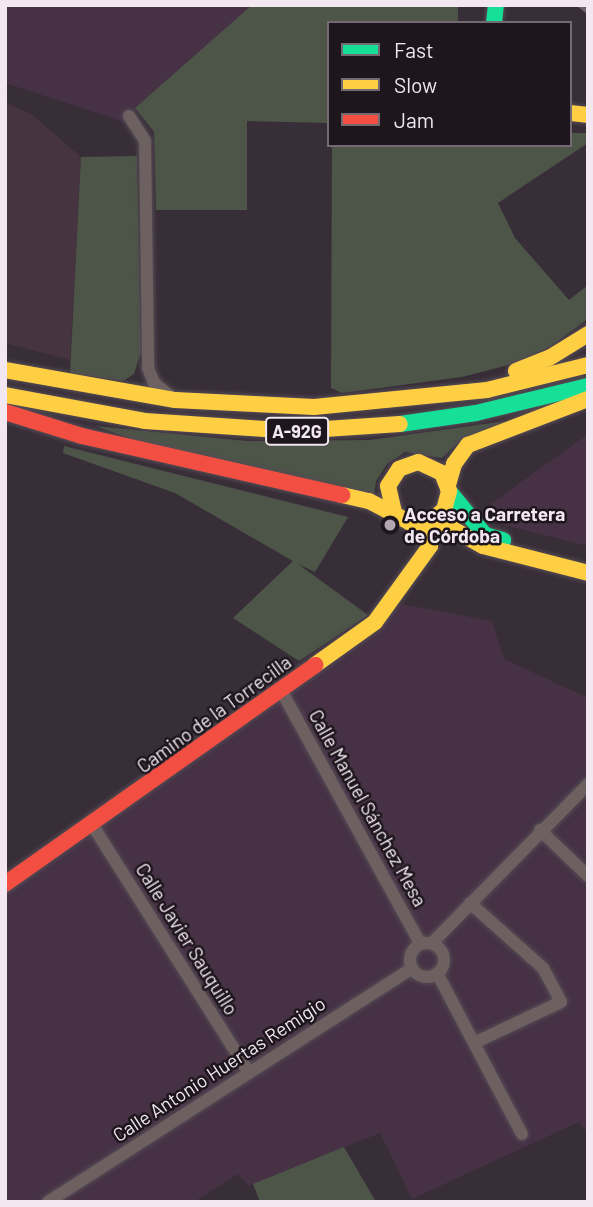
<!DOCTYPE html>
<html>
<head>
<meta charset="utf-8">
<style>
  body { margin:0 }
  #map { position:relative; width:593px; height:1207px; overflow:hidden; background:#382e38; font-family:Barlow,sans-serif }
  div>[style] { position:absolute }
  [style*='--x'] { left:calc(var(--x)*1px); top:calc(var(--y)*1px); width:calc(var(--w)*1px); rotate:calc(var(--a)*1deg) }
  .commercial>* { inset:0; background:#463540 }
  .built>* { inset:0; background:#463145 }
  .green>* { inset:0; background:#4d5548 }
  .roads { filter:drop-shadow(0 0 2px #554c55) drop-shadow(0 0 2px #554c55) }
  .street>* { height:12px; margin:-6px; padding:0 6px; transform-origin:6px; border-radius:6px; background:#6c6160 }
  .street>.ring { margin:-6px; padding:0; box-sizing:content-box; background:none; border:12px solid #6c6160; border-radius:50% }
  .fast>* { height:16px; margin:-8px; padding:0 8px; transform-origin:8px; border-radius:8px; background:#16e098 }
  .slow>* { height:16px; margin:-8px; padding:0 8px; transform-origin:8px; border-radius:8px; background:#ffcf43 }
  .jam>* { height:16px; margin:-8px; padding:0 8px; transform-origin:8px; border-radius:8px; background:#f24e42 }
  .rail>* { height:3.5px; margin-top:-1.75px; transform-origin:0; background:repeating-linear-gradient(90deg,#6f6569 0 14px,transparent 0 21px) }
  .dots>* { width:19px; height:19px; translate:-50% -50%; box-sizing:border-box; border:4px solid #1e161d; border-radius:50% }
  span { translate:-50% -50%; white-space:nowrap; text-align:center; line-height:1.15; -webkit-text-stroke:5px #1e161d; paint-order:stroke }
  .shield-label span { padding:2px 5px; background:#1e161d; border:2px solid; border-radius:5px; -webkit-text-stroke-width:0 }
  .shield-label { font-size:18px; color:#f3e7f2; font-weight:700 }
  .poi-label { font-size:19px; color:#f3e7f2; font-weight:700 }
  .left { translate:0 -50%; text-align:left }
  .street-label { font-size:19px; color:#f3e7f2 }
  .frame { position:absolute; inset:0; border:7px solid #f3e7f2; pointer-events:none }
  .legend { position:absolute; left:327px; top:21px; width:245px; height:126px; box-sizing:border-box; background:#1e161d; border:2px solid #736a72; margin:0; padding:9px 12px; list-style:none; font-size:21px; color:#f3e7f2 }
  .legend li { display:flex; align-items:center; gap:14px; height:35px }
  .legend b { width:35px; border:2px solid #736a72 }
</style>
</head>
<body>
<div id="map">
  <div class="commercial">
    <i style="clip-path:polygon(5px 102px,31px 114px,81px 157px,70px 360px,5px 343px)"></i>
  </div>
  <div class="built">
    <i style="clip-path:polygon(5px 5px,252px 5px,124px 122px,5px 83px)"></i>
    <i style="clip-path:polygon(588px 434px,588px 546px,492px 522px,489px 514px,492px 503px)"></i>
    <i style="clip-path:polygon(401px 604px,492px 621px,504px 659px,588px 698px,588px 1134px,579px 1122px,412px 1199px,380px 1133px,248px 1186px,238px 1174px,194px 1202px,5px 1202px,5px 892px,379px 626px)"></i>
  </div>
  <div class="green">
    <i style="clip-path:polygon(252px 5px,458px 5px,458px 23px,329px 23px,329px 123px,247px 121px,247px 210px,156px 210px,154px 132px,135px 108px)"></i>
    <i style="clip-path:polygon(570px 133px,588px 133px,588px 143px,498px 203px,515px 238px,569px 300px,588px 285px,588px 319px,551px 346px,516px 363px,462px 377px,342px 393px,331px 388px,332px 145px,570px 145px)"></i>
    <i style="clip-path:polygon(137px 156px,141px 352px,134px 374px,123px 381px,70px 373px,81px 157px)"></i>
    <i style="clip-path:polygon(506px 421px,459px 442px,442px 458px,405px 452px,387px 464px,376px 481px,374px 495px,138px 441px,95px 426px,247px 441px,370px 440px)"></i>
    <i style="clip-path:polygon(64px 446px,348px 517px,315px 572px,298px 564px,368px 615px,299px 661px,233px 618px,293px 561px,175px 493px,63px 453px)"></i>
    <i style="clip-path:polygon(344px 1147px,376px 1202px,260px 1202px,253px 1184px)"></i>
  </div>
  <div class="roads">
    <div class="street">
      <i style="--x:129;--y:116;--w:30;--a:57"></i>
      <i style="--x:145;--y:141;--w:227;--a:89.2"></i>
      <i style="--x:148;--y:368;--w:16;--a:68"></i>
      <i style="--x:154;--y:383;--w:19;--a:39"></i>
      <i style="--x:282;--y:692;--w:286;--a:61.2"></i>
      <i style="--x:93;--y:826;--w:292;--a:57.7"></i>
      <i style="--x:540;--y:830;--w:66;--a:43.8"></i>
      <i style="--x:470;--y:903;--w:98;--a:41.7"></i>
      <i style="--x:543;--y:968;--w:38;--a:62"></i>
      <i style="--x:561;--y:1002;--w:96;--a:154.8"></i>
      <i class="ring" style="left:410px;top:943px;width:22px;height:22px"></i>
      <i style="--x:432;--y:943;--w:223;--a:-45.5"></i>
      <i style="--x:437;--y:973;--w:182;--a:62.2"></i>
      <i style="--x:48;--y:1202;--w:433;--a:-32.7"></i>
    </div>
    <div class="fast">
      <i style="--x:494;--y:23;--w:18;--a:-84"></i>
      <i style="--x:400;--y:424;--w:77;--a:-8.2"></i>
      <i style="--x:476;--y:413;--w:115;--a:-13.6"></i>
      <i style="--x:449;--y:491;--w:57;--a:50.7"></i>
      <i style="--x:485;--y:535;--w:19;--a:16"></i>
    </div>
    <div class="slow">
      <i style="--x:570;--y:113;--w:18;--a:6"></i>
      <i style="--x:5;--y:370;--w:173;--a:10"></i>
      <i style="--x:175;--y:400;--w:139;--a:2.9"></i>
      <i style="--x:314;--y:407;--w:174;--a:-5.6"></i>
      <i style="--x:487;--y:390;--w:104;--a:-13.9"></i>
      <i style="--x:516;--y:371;--w:35;--a:-22"></i>
      <i style="--x:549;--y:358;--w:46;--a:-31.6"></i>
      <i style="--x:5;--y:395;--w:142;--a:10.5"></i>
      <i style="--x:145;--y:421;--w:150;--a:3.8"></i>
      <i style="--x:295;--y:431;--w:105;--a:-3.8"></i>
      <i style="--x:448;--y:485;--w:22;--a:-74"></i>
      <i style="--x:454;--y:464;--w:24;--a:-54"></i>
      <i style="--x:468;--y:445;--w:129;--a:-21"></i>
      <i style="--x:342;--y:495;--w:28;--a:13"></i>
      <i style="--x:369;--y:501;--w:45;--a:27.7"></i>
      <i style="--x:409;--y:522;--w:20;--a:0"></i>
      <i style="--x:429;--y:522;--w:19;--a:-39"></i>
      <i style="--x:444;--y:510;--w:20;--a:-75"></i>
      <i style="--x:449;--y:491;--w:19;--a:-111"></i>
      <i style="--x:442;--y:473;--w:26;--a:-155"></i>
      <i style="--x:418;--y:462;--w:20;--a:160"></i>
      <i style="--x:399;--y:469;--w:20;--a:123"></i>
      <i style="--x:388;--y:486;--w:26;--a:77"></i>
      <i style="--x:435;--y:519;--w:55;--a:29.4"></i>
      <i style="--x:483;--y:546;--w:108;--a:14.4"></i>
      <i style="--x:315;--y:665;--w:74;--a:-35.6"></i>
      <i style="--x:375;--y:622;--w:94;--a:-54.1"></i>
      <i style="--x:430;--y:546;--w:24;--a:-92"></i>
    </div>
    <div class="jam">
      <i style="--x:5;--y:412;--w:81;--a:17.3"></i>
      <i style="--x:82;--y:436;--w:267;--a:12.8"></i>
      <i style="--x:5;--y:884;--w:380;--a:-35.2"></i>
    </div>
  </div>
  <div class="rail">
    <i style="--x:579;--y:5;--w:11;--a:38"></i>
  </div>
  <div class="dots">
    <i style="left:390px;top:525px;background:#b2a6b1"></i>
  </div>
  <div class="shield-label">
    <span style="left:297px;top:431px">A-92G</span>
  </div>
  <div class="poi-label">
    <span class="left" style="left:404px;top:525px">Acceso a Carretera<br>de Córdoba</span>
  </div>
  <div class="street-label">
    <span style="left:214px;top:714px;rotate:-36deg">Camino de la Torrecilla</span>
    <span style="left:368px;top:808px;rotate:61deg">Calle Manuel Sánchez Mesa</span>
    <span style="left:187px;top:939px;rotate:58deg">Calle Javier Sauquillo</span>
    <span style="left:219px;top:1069px;rotate:-33deg">Calle Antonio Huertas Remigio</span>
  </div>
  <div class="frame"></div>
  <ul class="legend">
  <li><b style="height:9px;background:#16e098"></b>Fast</li>
  <li><b style="height:9px;background:#ffcf43"></b>Slow</li>
  <li><b style="height:9px;background:#f24e42"></b>Jam</li>
  </ul>
</div>
</body>
</html>
